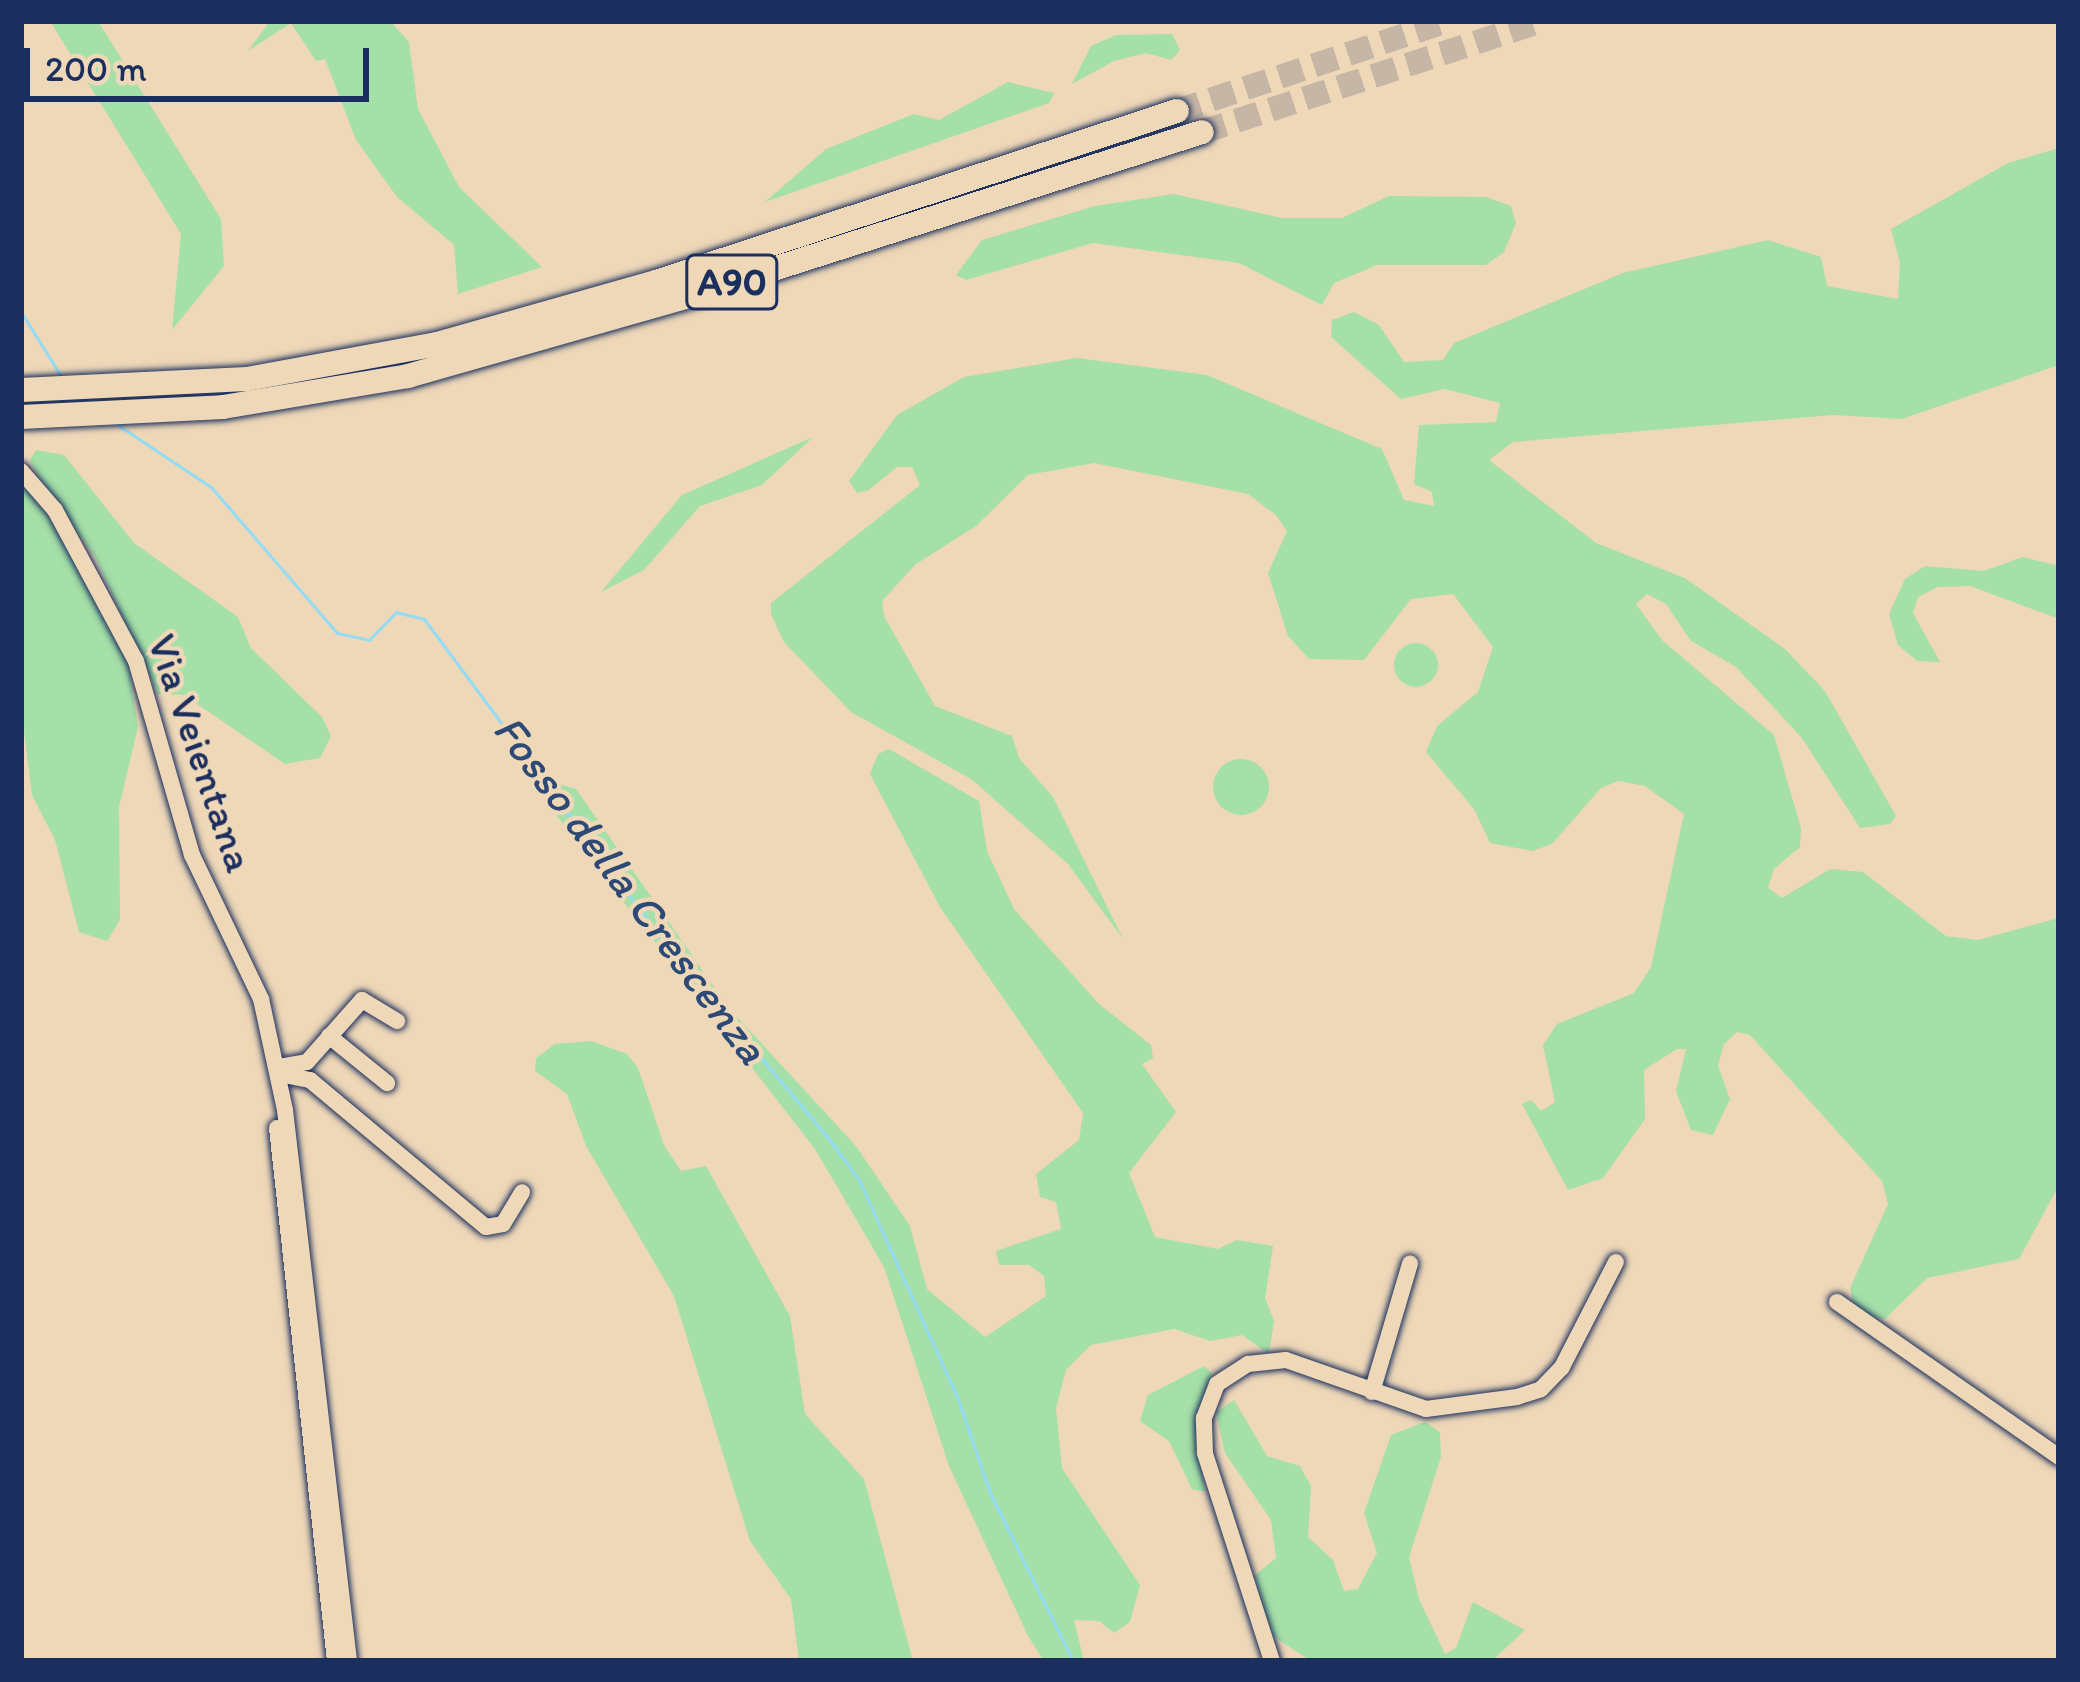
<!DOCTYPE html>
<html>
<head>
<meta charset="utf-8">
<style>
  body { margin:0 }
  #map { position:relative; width:2080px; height:1682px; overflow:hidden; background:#efd8b8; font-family:Itim,sans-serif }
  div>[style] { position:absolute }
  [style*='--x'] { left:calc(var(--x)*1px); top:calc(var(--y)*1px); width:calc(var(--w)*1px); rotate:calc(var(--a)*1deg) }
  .green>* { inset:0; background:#a4e0a7 }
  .round { border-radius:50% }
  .stream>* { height:3px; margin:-1.5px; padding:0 1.5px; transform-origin:1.5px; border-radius:1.5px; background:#94dbf6 }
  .highway-tunnel>* { height:24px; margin-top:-12px; transform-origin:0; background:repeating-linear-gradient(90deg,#c5b6a6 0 24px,transparent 0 36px) }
  .roads { filter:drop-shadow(0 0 3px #1b2f5e) drop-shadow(0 0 3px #1b2f5e) }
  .minor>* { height:16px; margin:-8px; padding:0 8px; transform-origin:8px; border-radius:8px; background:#efd8b8 }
  .highway>* { height:24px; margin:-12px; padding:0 12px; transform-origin:12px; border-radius:12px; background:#efd8b8 }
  span { translate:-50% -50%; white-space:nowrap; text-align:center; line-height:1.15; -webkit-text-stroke:9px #efd8b8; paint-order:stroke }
  .shield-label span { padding:3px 9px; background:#efd8b8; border:3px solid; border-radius:9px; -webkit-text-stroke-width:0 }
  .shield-label { font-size:39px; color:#1b2f5e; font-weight:700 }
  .street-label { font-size:42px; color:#1b2f5e }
  .water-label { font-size:45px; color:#2d4975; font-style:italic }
  .frame { position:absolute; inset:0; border:24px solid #1b2f5e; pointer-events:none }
  .scale { position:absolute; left:24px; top:48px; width:345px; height:54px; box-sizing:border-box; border:6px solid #1b2f5e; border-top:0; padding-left:15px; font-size:36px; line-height:42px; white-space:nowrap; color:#1b2f5e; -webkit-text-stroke:9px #efd8b8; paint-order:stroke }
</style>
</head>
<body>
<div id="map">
  <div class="green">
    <i style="clip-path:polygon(50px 21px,98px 21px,221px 219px,224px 266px,172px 330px,181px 234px)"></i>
    <i style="clip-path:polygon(270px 21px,390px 21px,409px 42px,418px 109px,459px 187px,542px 267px,458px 294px,454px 245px,397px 197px,356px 140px,325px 59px,316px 61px,291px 23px,248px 51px)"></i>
    <i style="clip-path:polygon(1172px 34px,1180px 50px,1171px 60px,1146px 53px,1114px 61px,1072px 84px,1091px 46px,1116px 35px)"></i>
    <i style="clip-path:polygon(1008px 82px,1054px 93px,1049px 103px,765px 202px,826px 149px,914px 114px,939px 120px)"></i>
    <i style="clip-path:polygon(2059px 148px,2059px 365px,1902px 419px,1833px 415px,1513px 442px,1489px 460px,1596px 543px,1685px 578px,1785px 649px,1825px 691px,1896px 816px,1890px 824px,1860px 828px,1802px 738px,1736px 667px,1691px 641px,1666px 604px,1647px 594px,1636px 604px,1663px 641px,1774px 735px,1801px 828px,1800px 847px,1774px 869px,1768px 888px,1782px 898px,1830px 869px,1863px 872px,1946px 936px,1978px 940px,2059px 918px,2059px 1185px,2019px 1259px,1927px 1278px,1885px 1319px,1870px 1318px,1853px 1304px,1850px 1288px,1888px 1204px,1882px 1181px,1750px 1035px,1737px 1032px,1724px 1044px,1718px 1066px,1730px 1099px,1713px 1135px,1691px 1130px,1676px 1091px,1686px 1049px,1677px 1049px,1644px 1070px,1645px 1119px,1603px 1178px,1568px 1190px,1522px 1104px,1531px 1100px,1541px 1111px,1555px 1102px,1543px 1045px,1557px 1024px,1634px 993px,1651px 967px,1684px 814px,1645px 786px,1618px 781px,1601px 788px,1552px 844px,1532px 851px,1490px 843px,1474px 809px,1426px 752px,1437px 726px,1478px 692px,1493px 647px,1453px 594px,1411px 599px,1364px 660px,1309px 659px,1288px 636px,1268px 573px,1287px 531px,1276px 515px,1248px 494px,1094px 463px,1028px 475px,976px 526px,916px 564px,882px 601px,884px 616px,935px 706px,1012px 736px,1019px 758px,1053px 797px,1123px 939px,1068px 864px,971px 779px,851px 712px,784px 642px,771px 614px,771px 603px,920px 485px,912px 467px,897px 467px,869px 490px,857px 493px,849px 481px,897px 415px,964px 377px,1077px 358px,1207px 375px,1382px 449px,1404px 500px,1434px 506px,1432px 492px,1414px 484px,1419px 425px,1496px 422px,1500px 403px,1445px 389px,1401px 399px,1331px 337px,1332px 320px,1354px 312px,1379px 325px,1404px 362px,1443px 360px,1454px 343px,1623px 273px,1768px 240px,1821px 257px,1827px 286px,1898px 299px,1900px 263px,1891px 229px,2008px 163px)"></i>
    <i style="clip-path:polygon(1174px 194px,1282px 218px,1342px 218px,1389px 196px,1486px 197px,1511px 206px,1516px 223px,1504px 252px,1486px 265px,1377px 265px,1334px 283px,1322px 305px,1239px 263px,1093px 243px,966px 280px,956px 275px,982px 240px,1095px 206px)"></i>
    <i style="clip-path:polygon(813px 437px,762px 485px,700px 506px,644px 570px,601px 592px,682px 495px)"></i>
    <i style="clip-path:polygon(36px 450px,64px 455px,134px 543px,238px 617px,251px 648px,322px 717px,331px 736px,320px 758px,285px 764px,184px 695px,158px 694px,95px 557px,38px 476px,30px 460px)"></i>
    <i style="clip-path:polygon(21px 484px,35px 494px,126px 649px,138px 727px,119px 807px,120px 920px,107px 941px,79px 932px,55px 840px,32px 795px,21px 707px)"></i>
    <i style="clip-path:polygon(2023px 557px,2059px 566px,2059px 619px,1970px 586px,1938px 587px,1918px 597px,1913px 613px,1940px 662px,1917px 661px,1898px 645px,1889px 614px,1905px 579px,1925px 566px,1984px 571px)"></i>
    <i class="round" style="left:1394px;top:643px;width:44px;height:44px"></i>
    <i style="clip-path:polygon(889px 749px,979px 801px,987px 851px,1014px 909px,1099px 1004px,1151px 1045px,1153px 1058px,1142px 1064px,1176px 1112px,1129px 1173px,1155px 1237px,1218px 1249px,1237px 1240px,1273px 1246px,1265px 1298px,1274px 1321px,1269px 1354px,1242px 1335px,1210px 1341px,1174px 1329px,1091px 1345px,1066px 1370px,1056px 1408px,1062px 1468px,1140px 1585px,1130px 1622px,1114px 1633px,1099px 1621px,1074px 1620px,1084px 1661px,1044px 1661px,1028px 1636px,949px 1466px,884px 1267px,815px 1149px,547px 803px,560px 784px,576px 789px,728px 1007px,856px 1146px,910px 1226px,927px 1289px,985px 1337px,1046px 1296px,1044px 1276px,1029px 1265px,999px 1265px,996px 1251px,1061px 1229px,1056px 1202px,1040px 1197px,1036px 1174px,1079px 1140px,1083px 1113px,940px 907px,870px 774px,878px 754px)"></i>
    <i class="round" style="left:1213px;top:759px;width:56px;height:56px"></i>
    <i style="clip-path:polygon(591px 1041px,627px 1054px,638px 1068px,664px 1145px,681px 1171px,706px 1166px,790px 1316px,805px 1414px,864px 1479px,913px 1661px,799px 1661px,791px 1599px,750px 1541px,674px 1296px,586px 1146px,567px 1094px,535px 1071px,536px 1058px,555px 1044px)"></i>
    <i style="clip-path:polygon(1204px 1366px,1212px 1373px,1200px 1460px,1205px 1492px,1192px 1489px,1169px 1441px,1140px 1421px,1148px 1395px)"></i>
    <i style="clip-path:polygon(1234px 1400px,1267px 1456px,1300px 1466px,1311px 1486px,1308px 1537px,1333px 1560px,1344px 1591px,1358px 1589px,1377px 1553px,1364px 1513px,1391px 1435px,1425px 1422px,1440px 1432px,1441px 1457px,1409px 1557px,1419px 1599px,1445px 1654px,1456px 1648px,1473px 1602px,1525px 1630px,1492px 1661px,1311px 1661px,1271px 1635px,1254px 1576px,1276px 1558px,1271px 1520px,1225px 1453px,1216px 1412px)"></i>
  </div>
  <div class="stream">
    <i style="--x:21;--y:312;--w:75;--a:58"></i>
    <i style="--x:118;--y:425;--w:112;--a:33.7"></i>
    <i style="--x:211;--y:487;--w:193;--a:49.2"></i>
    <i style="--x:337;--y:633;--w:33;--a:12"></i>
    <i style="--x:369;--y:640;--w:39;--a:-46"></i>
    <i style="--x:396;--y:612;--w:29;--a:14"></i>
    <i style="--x:424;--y:619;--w:409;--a:53.4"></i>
    <i style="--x:668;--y:947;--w:246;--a:50"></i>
    <i style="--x:826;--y:1135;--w:56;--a:53.7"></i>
    <i style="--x:859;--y:1180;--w:240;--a:65.7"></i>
    <i style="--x:958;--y:1399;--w:99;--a:71.2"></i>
    <i style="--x:990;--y:1493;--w:187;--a:63.7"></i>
  </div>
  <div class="highway-tunnel">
    <i style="--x:1177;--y:111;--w:286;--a:-18.4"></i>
    <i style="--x:1202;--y:132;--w:357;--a:-18.1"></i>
  </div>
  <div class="roads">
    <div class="minor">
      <i style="--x:21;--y:471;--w:52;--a:48.9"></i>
      <i style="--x:55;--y:510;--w:171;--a:61.8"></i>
      <i style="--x:136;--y:661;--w:202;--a:73.9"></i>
      <i style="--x:192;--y:855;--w:160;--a:64.4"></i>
      <i style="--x:261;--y:999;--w:114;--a:77.8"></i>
      <i style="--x:285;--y:1110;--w:555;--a:83.37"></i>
      <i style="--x:329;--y:1036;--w:75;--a:39"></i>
      <i style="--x:279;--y:1067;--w:28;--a:-10"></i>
      <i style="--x:307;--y:1062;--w:83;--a:-48.4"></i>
      <i style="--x:362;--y:1000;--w:41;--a:31"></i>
      <i style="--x:279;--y:1074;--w:32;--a:11"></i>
      <i style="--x:310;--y:1080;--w:229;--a:39.9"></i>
      <i style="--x:486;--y:1227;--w:17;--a:-10"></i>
      <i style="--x:503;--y:1224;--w:37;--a:-59"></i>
      <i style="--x:277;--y:1128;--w:536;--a:83.79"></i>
      <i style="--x:1837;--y:1302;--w:271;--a:34.9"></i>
      <i style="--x:1372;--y:1392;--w:134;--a:-73.5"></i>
      <i style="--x:1272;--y:1661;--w:219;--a:-107.9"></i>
      <i style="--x:1205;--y:1453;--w:35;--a:-92"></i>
      <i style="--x:1204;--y:1418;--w:36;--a:-69"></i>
      <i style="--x:1217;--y:1384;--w:37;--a:-33"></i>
      <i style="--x:1248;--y:1364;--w:38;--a:-6"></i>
      <i style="--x:1286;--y:1360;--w:148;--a:19.3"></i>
      <i style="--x:1426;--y:1409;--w:92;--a:-7.5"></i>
      <i style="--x:1517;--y:1397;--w:25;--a:-18"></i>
      <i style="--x:1541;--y:1389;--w:30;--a:-46"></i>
      <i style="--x:1562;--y:1367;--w:118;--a:-62.8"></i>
    </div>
    <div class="highway">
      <i style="--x:21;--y:390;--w:226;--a:-2.8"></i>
      <i style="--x:247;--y:379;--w:193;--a:-10.4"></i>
      <i style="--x:437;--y:344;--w:231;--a:-15.8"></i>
      <i style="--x:659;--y:281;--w:545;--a:-18.17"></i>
      <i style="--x:21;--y:417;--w:202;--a:-2.8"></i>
      <i style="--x:223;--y:407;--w:188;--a:-9.5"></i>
      <i style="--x:408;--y:376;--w:295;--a:-15.9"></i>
      <i style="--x:692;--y:295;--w:535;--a:-17.72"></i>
    </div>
  </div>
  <div class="shield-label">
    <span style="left:732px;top:282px">A90</span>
  </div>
  <div class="street-label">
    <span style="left:201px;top:753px;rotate:71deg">Via Veientana</span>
  </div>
  <div class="water-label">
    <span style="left:631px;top:889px;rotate:53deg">Fosso della Crescenza</span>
  </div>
  <div class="frame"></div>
  <div class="scale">200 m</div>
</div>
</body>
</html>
